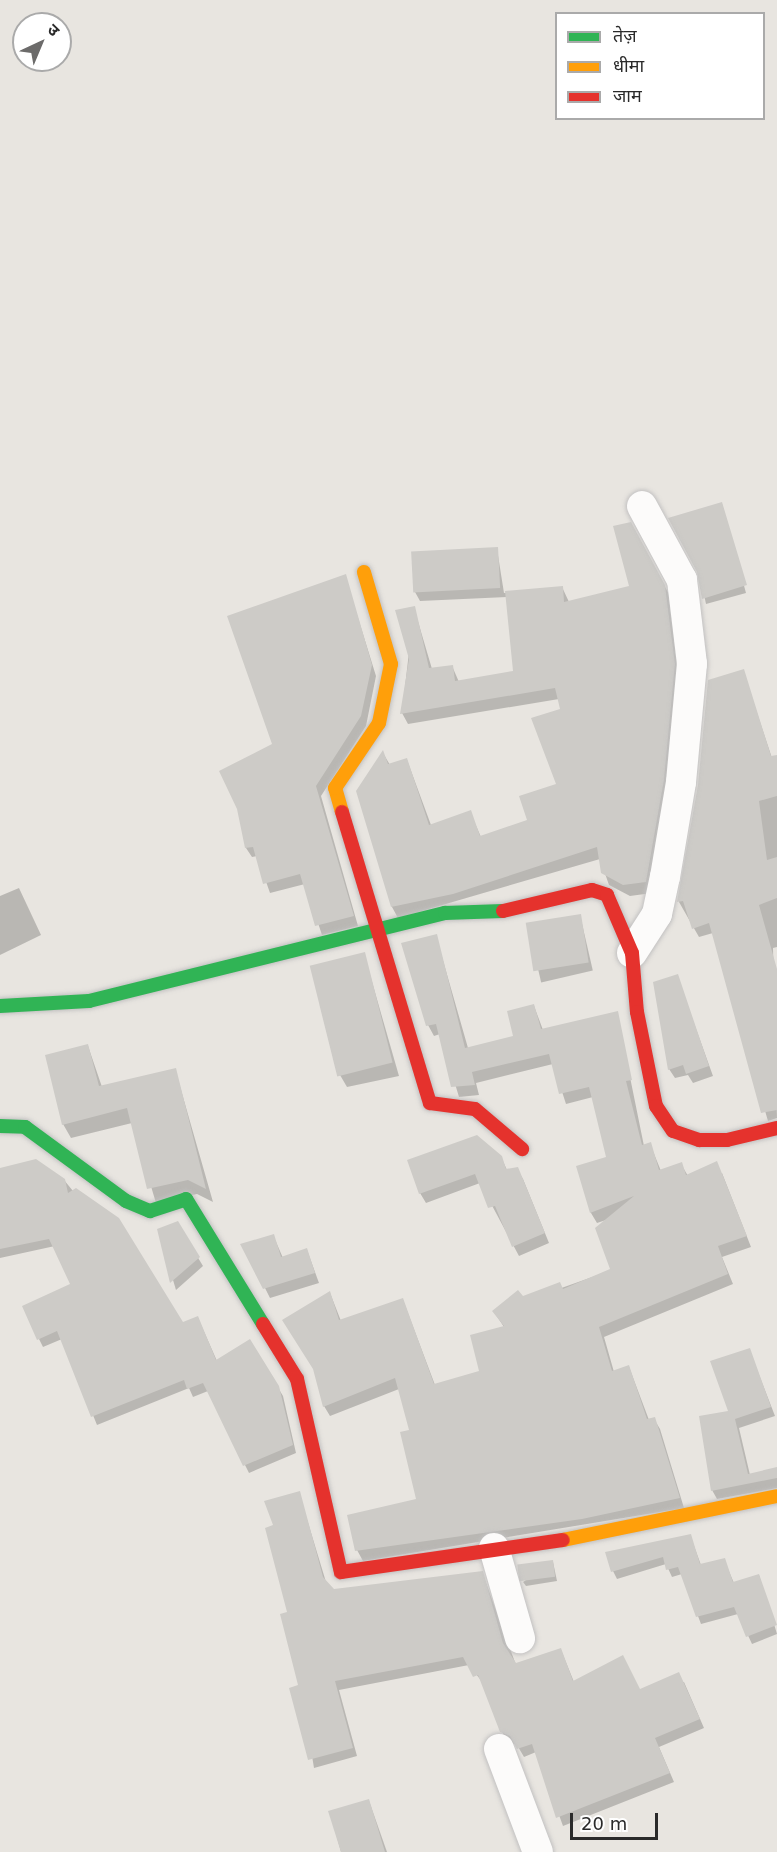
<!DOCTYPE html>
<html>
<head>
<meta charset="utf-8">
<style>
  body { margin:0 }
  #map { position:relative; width:777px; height:1852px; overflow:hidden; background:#e8e5e0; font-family:"DejaVu Sans","Noto Sans Devanagari",sans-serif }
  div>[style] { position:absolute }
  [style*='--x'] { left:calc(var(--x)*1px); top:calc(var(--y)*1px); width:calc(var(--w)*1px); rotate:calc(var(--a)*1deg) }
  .shadow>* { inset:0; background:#0003; transform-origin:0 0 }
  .building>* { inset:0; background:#cdcbc7; transform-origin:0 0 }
  .roads { filter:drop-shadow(0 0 2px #c2c1c1) drop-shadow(0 0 2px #c2c1c1) }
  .street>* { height:30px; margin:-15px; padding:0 15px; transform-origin:15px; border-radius:15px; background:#fcfbfa }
  .fast>* { height:14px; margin:-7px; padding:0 7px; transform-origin:7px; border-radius:7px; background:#30b455 }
  .slow>* { height:14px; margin:-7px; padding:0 7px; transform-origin:7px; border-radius:7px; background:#ff9f0a }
  .jam>* { height:14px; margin:-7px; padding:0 7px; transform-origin:7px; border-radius:7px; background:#e5322d }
  span { translate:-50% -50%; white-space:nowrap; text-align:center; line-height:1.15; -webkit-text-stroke:4.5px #fff; paint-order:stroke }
  .legend { position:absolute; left:555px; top:12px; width:210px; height:108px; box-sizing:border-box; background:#fff; border:2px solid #aaa; margin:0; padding:8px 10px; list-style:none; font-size:18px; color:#2a2a2a }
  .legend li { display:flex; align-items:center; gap:12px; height:30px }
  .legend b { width:30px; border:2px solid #aaa }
  .north { position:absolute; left:12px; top:12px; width:60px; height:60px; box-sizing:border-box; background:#fff; border:2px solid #aaa; border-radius:50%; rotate:44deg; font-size:16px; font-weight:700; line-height:24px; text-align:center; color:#2a2a2a }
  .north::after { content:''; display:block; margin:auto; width:21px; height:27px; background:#6c6b6a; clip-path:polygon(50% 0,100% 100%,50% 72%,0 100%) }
  .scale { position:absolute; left:570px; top:1813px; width:88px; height:27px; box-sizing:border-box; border:3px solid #2a2a2a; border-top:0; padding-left:8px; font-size:18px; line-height:21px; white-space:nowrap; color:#2a2a2a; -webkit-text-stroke:4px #fff; paint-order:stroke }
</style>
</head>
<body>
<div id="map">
  <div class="shadow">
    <i style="clip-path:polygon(722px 504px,746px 593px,706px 604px,699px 572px)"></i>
    <i style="clip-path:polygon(637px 535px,671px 598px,680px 677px,652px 893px,630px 896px,609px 885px,600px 859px,398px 918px,392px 907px,383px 753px,390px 765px,407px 760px,431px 825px,470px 812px,481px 837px,529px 821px,558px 785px,562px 710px,559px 699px,408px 724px,402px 713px,414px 608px,432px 669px,452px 666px,459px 682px,515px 672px,507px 597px,420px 601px,415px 592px,497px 549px,504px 593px,562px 587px,569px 602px,631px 587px)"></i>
    <i style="clip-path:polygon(345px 576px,376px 676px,366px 726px,321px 796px,358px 926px,322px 935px,305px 884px,270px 893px,257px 856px,252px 857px,246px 848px,274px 745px)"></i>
    <i style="clip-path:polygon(743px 671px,772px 758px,777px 756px,777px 947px,773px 948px,777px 1118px,768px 1121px,713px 933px,699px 937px,679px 902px,700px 785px)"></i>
    <i style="clip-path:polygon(19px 888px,41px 935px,0 955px,0 896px)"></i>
    <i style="left:580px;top:915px;width:57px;height:53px;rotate:77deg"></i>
    <i style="clip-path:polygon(436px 936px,468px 1048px,515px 1037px,534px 1006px,543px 1030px,617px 1013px,644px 1146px,650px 1144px,661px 1171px,681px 1164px,688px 1176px,722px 1173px,751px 1247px,722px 1257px,733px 1284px,604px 1337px,614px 1372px,629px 1367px,649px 1420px,654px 1419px,660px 1429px,684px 1508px,363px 1561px,357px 1550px,418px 1500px,411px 1431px,399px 1389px,330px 1416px,324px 1406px,330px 1293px,341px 1321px,403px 1300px,435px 1385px,481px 1372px,504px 1327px,494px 1312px,612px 1270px,606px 1220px,597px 1223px,591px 1213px,578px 1167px,608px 1158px,593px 1097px,566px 1104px,553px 1064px,476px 1083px,479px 1095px,459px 1097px,440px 1034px,434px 1036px,428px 1025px)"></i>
    <i style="clip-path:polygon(364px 954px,399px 1076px,347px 1087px,340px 1075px)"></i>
    <i style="clip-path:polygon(677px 976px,713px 1076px,693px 1083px,688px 1075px,675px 1078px,669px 1069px)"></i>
    <i style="clip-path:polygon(88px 1046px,102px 1087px,175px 1069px,213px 1202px,197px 1194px,156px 1203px,132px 1123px,71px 1138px,63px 1124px)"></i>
    <i style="clip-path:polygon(501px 1157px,507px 1170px,517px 1169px,523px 1179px,549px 1243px,519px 1256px,480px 1183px,426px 1203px,420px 1193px)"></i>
    <i style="clip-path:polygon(0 1169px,64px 1180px,182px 1324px,198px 1318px,217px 1361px,250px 1341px,283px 1396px,296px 1453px,249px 1473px,208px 1391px,193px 1397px,189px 1388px,97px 1425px,62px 1339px,43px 1347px,39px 1339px,72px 1285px,55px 1246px,0 1258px)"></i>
    <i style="clip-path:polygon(177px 1223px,203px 1266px,176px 1290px,158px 1230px)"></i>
    <i style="clip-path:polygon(273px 1235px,283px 1258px,307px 1250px,319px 1283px,270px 1298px,265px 1288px)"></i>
    <i style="clip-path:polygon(749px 1349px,775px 1416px,739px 1428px,750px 1475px,777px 1469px,777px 1488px,717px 1499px,712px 1490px)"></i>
    <i style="clip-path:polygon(299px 1493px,326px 1582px,333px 1591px,482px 1572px,516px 1665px,561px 1650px,574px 1682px,640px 1691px,684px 1682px,704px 1728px,659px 1747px,674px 1782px,563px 1826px,536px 1752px,524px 1757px,517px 1745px,506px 1741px,483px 1683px,469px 1665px,339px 1690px,357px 1756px,314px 1768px,274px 1526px)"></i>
    <i style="clip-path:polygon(690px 1535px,701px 1565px,724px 1560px,734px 1583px,759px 1575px,777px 1634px,752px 1644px,738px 1614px,701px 1624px,682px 1574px,672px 1577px,666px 1564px,617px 1579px,613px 1571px)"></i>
    <i style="clip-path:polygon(553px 1562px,557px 1581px,526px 1586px,523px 1582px)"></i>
    <i style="clip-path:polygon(369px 1801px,387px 1852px,341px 1852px,330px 1812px)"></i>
  </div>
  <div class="building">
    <i style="clip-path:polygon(722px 502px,747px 585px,702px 599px,697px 572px,668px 518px)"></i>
    <i style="clip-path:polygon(631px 522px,665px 585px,675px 664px,664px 780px,646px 882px,623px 885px,601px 873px,597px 847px,453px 894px,391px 907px,356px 791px,383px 750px,388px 764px,407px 758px,429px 825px,471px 810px,480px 836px,527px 820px,519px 796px,556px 784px,531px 718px,560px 709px,555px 688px,400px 714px,409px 659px,395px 610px,415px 606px,429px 668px,453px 665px,455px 681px,513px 671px,505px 591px,563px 586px,564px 602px,629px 586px,613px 526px)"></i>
    <i style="left:498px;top:547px;width:41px;height:87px;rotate:87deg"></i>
    <i style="clip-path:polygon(346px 574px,372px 665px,361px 716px,316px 786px,354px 916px,315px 926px,300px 874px,263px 884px,253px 847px,245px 848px,237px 809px,219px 771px,272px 744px,227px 616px)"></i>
    <i style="clip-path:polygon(744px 669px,771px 756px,777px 755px,777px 796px,759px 801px,767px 860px,777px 857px,777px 898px,759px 905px,777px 969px,777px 1110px,761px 1113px,709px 923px,692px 929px,683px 901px,677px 902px,698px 785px,708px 680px)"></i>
    <i style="left:581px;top:914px;width:49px;height:56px;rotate:81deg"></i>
    <i style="clip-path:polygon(437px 934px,465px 1048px,513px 1036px,507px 1011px,534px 1004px,541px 1029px,618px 1011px,632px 1080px,626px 1081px,642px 1145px,651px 1142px,659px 1170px,682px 1162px,686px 1175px,717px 1161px,747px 1236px,718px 1246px,728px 1274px,599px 1327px,612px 1371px,629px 1365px,647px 1419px,655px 1417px,680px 1498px,582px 1519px,355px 1551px,347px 1515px,416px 1499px,400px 1432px,409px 1430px,395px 1378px,323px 1407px,313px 1369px,282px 1320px,330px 1291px,339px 1320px,403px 1298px,434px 1384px,479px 1371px,470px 1335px,504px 1326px,492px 1311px,518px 1290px,523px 1296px,560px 1282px,563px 1289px,610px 1269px,595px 1228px,634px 1196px,590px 1213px,576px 1166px,606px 1157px,589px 1087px,559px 1094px,549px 1054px,472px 1072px,475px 1085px,451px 1087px,436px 1024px,426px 1026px,401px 943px)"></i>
    <i style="left:365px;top:952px;width:114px;height:57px;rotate:76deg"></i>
    <i style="clip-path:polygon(678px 974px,709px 1066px,686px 1074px,683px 1065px,668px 1070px,653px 982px)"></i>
    <i style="clip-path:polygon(88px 1044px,99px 1086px,176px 1068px,206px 1189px,188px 1180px,147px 1189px,127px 1108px,62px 1125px,45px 1055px)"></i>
    <i style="clip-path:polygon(477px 1135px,502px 1156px,506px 1169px,518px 1167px,545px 1233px,512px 1247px,495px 1206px,488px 1208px,475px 1174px,419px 1194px,407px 1160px)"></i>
    <i style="clip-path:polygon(36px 1159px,65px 1179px,68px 1193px,76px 1188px,119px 1218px,183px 1322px,198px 1316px,216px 1360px,250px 1339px,279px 1386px,293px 1445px,243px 1466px,203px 1383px,187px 1389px,184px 1380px,91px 1417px,57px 1331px,37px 1340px,22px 1306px,70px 1284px,49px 1239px,0 1249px,0 1168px)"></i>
    <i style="clip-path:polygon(178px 1221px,200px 1257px,170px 1283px,157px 1229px)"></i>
    <i style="clip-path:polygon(274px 1234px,281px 1257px,307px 1248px,315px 1273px,263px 1289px,240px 1244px)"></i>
    <i style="clip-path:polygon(750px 1348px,771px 1407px,735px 1419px,748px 1474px,777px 1467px,777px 1478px,711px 1491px,699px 1416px,728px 1411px,710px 1361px)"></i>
    <i style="clip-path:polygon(300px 1491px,323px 1577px,334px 1589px,483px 1571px,503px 1643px,516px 1663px,561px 1648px,573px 1681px,623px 1655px,640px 1689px,679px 1672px,700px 1719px,655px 1738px,670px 1773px,556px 1818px,532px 1744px,517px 1749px,510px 1736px,500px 1732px,478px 1675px,473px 1677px,463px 1657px,335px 1681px,353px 1748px,308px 1760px,289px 1688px,298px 1685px,280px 1614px,287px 1612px,265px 1528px,273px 1525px,264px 1501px)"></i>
    <i style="clip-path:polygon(691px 1534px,700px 1564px,725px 1558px,733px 1582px,759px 1574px,777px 1625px,746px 1637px,734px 1607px,696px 1617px,678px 1567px,666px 1570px,663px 1557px,611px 1572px,605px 1552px)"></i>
    <i style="left:553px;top:1560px;width:17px;height:36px;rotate:83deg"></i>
    <i style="clip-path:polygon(369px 1799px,385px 1852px,341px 1852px,328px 1811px)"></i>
  </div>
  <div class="roads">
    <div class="street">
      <i style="--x:632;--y:953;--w:46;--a:-57.3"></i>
      <i style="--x:657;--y:914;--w:38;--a:-78"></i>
      <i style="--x:665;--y:877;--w:96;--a:-80.4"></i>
      <i style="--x:681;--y:782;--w:119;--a:-84.7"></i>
      <i style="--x:692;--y:664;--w:85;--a:-96.8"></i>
      <i style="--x:682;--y:580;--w:84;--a:-118.4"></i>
      <i style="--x:494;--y:1548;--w:94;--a:73.9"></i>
      <i style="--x:499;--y:1749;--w:110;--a:69.3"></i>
    </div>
    <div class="fast">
      <i style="--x:0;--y:1006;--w:89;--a:-3.2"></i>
      <i style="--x:89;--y:1001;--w:367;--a:-13.9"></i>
      <i style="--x:445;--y:913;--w:58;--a:-2"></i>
      <i style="--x:0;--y:1126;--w:25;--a:2"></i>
      <i style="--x:25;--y:1127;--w:125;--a:36.2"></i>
      <i style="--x:126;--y:1201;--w:26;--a:23"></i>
      <i style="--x:150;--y:1211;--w:38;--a:-18"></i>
      <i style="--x:186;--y:1199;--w:147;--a:58.4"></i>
    </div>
    <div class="slow">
      <i style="--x:342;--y:812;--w:25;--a:-106"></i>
      <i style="--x:335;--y:788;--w:78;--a:-55.9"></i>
      <i style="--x:379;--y:723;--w:60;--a:-78.5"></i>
      <i style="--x:391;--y:664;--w:96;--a:-106.4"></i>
      <i style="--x:563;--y:1540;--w:218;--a:-11.6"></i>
    </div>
    <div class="jam">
      <i style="--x:342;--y:812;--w:304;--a:73.2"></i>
      <i style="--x:430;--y:1103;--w:45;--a:7.6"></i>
      <i style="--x:475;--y:1109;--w:62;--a:40.4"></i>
      <i style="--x:503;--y:911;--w:91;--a:-13.3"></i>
      <i style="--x:592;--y:890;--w:16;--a:18"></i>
      <i style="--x:607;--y:895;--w:63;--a:66.7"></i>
      <i style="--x:632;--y:953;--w:59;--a:85.2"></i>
      <i style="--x:637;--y:1012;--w:96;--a:78.6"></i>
      <i style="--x:656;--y:1106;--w:30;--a:56"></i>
      <i style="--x:673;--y:1131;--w:28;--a:19"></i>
      <i style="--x:699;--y:1140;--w:28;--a:0"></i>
      <i style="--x:727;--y:1140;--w:51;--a:-13.5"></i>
      <i style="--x:263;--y:1324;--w:65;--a:58.3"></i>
      <i style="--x:297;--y:1379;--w:198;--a:77.2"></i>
      <i style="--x:341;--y:1572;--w:224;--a:-8.2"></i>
    </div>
  </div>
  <ul class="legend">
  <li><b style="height:8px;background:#30b455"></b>तेज़</li>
  <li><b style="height:8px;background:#ff9f0a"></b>धीमा</li>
  <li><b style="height:8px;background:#e5322d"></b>जाम</li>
  </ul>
  <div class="north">उ</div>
  <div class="scale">20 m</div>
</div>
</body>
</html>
